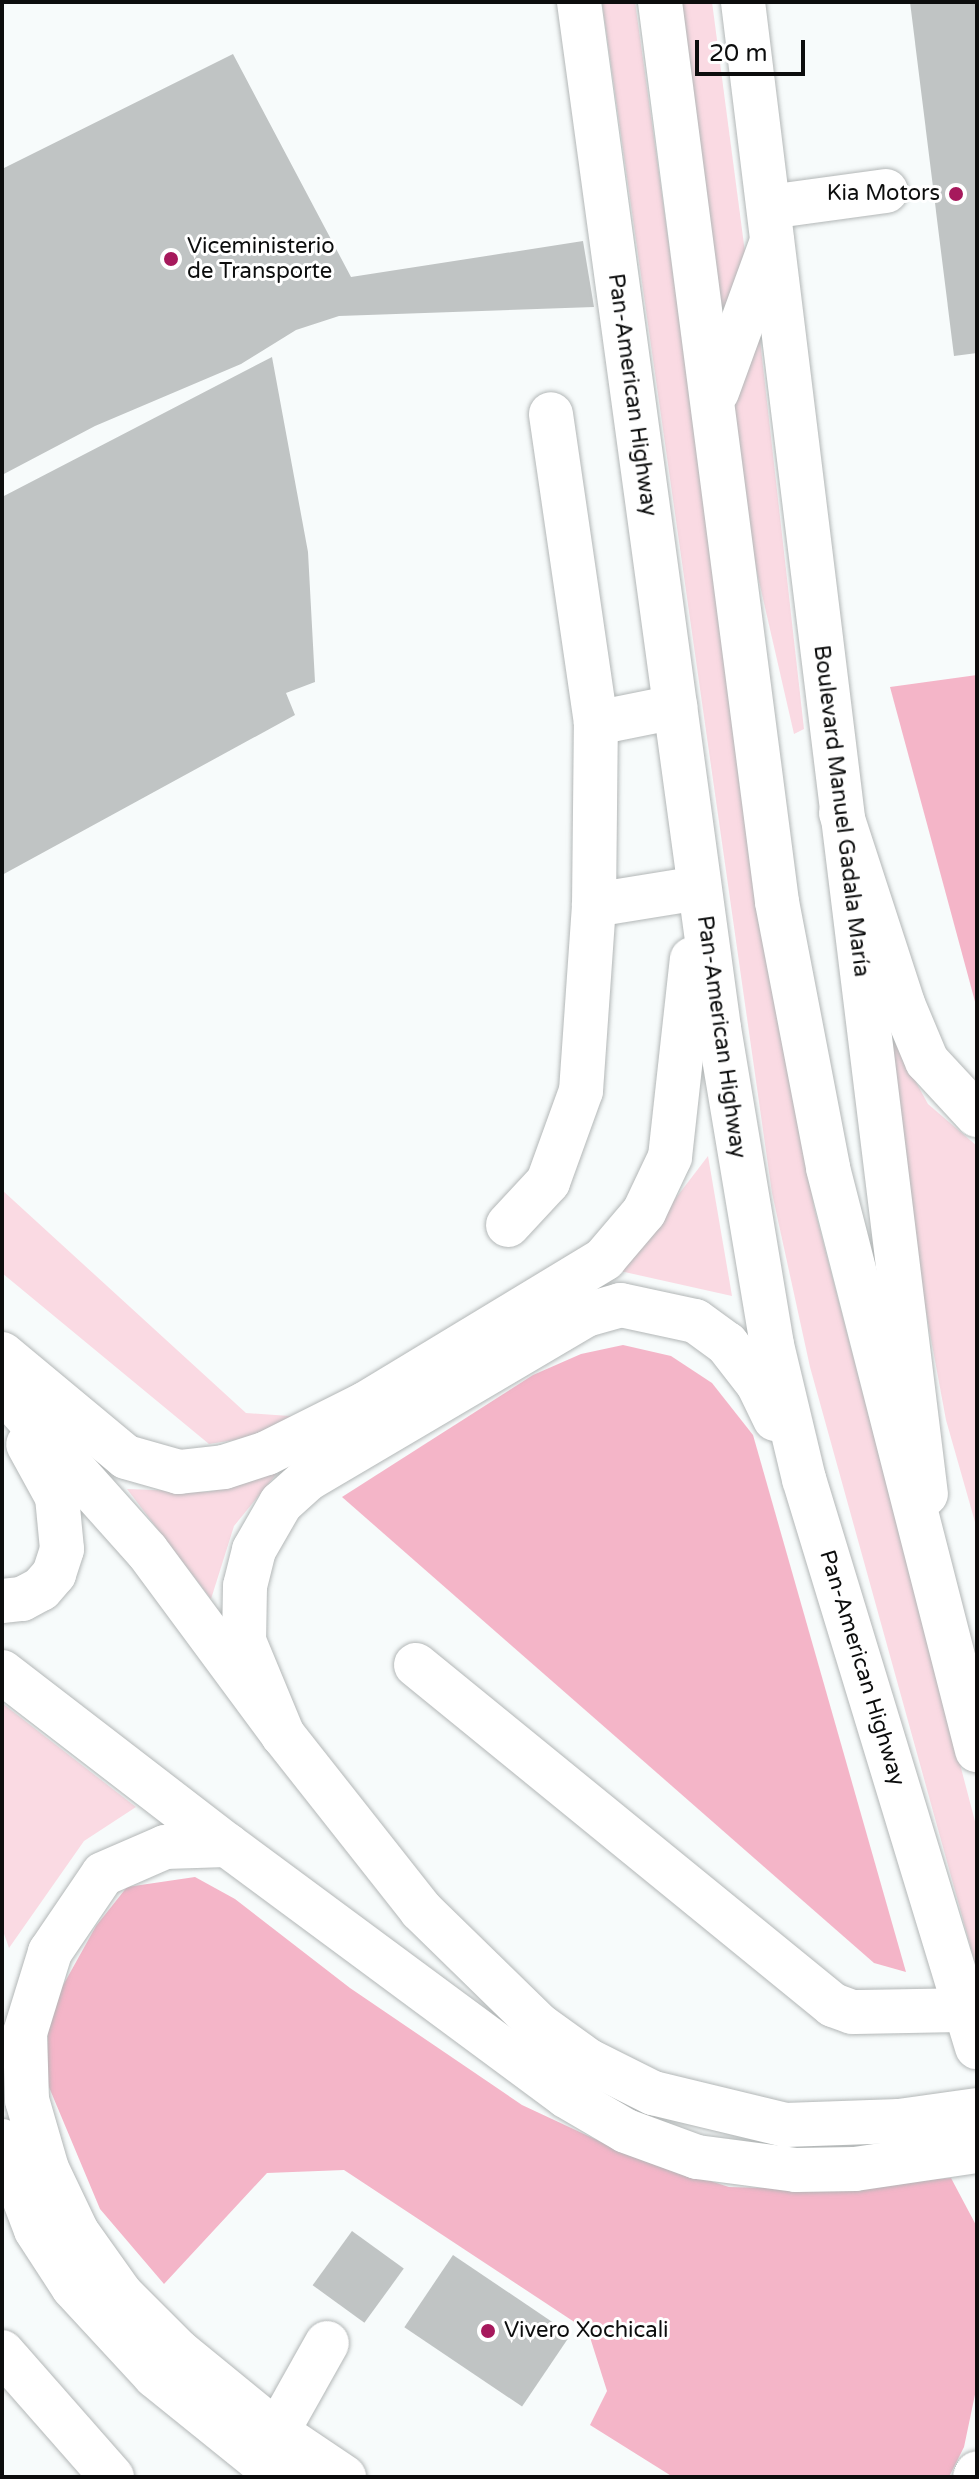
<!DOCTYPE html>
<html>
<head>
<meta charset="utf-8">
<style>
  body { margin:0 }
  #map { position:relative; width:979px; height:2479px; overflow:hidden; background:#f7fbfb; font-family:"Varela Round",sans-serif }
  div>[style] { position:absolute }
  [style*='--x'] { left:calc(var(--x)*1px); top:calc(var(--y)*1px); width:calc(var(--w)*1px); rotate:calc(var(--a)*1deg) }
  .green>* { inset:0; background:#fadae3 }
  .forest>* { inset:0; background:#f4b5c8 }
  .building>* { inset:0; background:#c0c4c4; transform-origin:0 0 }
  .roads { filter:drop-shadow(0 0 2px #b3b7b7) drop-shadow(0 0 2px #b3b7b7) }
  .minor>* { height:44px; margin:-22px; padding:0 22px; transform-origin:22px; border-radius:22px; background:#fff }
  .major>* { height:44px; margin:-22px; padding:0 22px; transform-origin:22px; border-radius:22px; background:#fff }
  .highway>* { height:44px; margin:-22px; padding:0 22px; transform-origin:22px; border-radius:22px; background:#fff }
  .dots>* { width:22px; height:22px; translate:-50% -50%; box-sizing:border-box; border:4px solid #fff; border-radius:50% }
  span { translate:-50% -50%; white-space:nowrap; text-align:center; line-height:1.15; -webkit-text-stroke:6px #fff; paint-order:stroke }
  .poi-label { font-size:22px; color:#0c0d0d }
  .right { translate:-100% -50%; text-align:right }
  .left { translate:0 -50%; text-align:left }
  .street-label { font-size:22px; color:#0c0d0d }
  .frame { position:absolute; inset:0; border:4px solid #0c0d0d; pointer-events:none }
  .scale { position:absolute; left:695px; top:40px; width:110px; height:36px; box-sizing:border-box; border:4px solid #0c0d0d; border-top:0; padding-left:10px; font-size:24px; line-height:28px; white-space:nowrap; color:#0c0d0d; -webkit-text-stroke:6px #fff; paint-order:stroke }
</style>
</head>
<body>
<div id="map">
  <div class="green">
    <i style="clip-path:polygon(602px 2px,635px 2px,752px 838px,814px 1207px,977px 1829px,977px 1970px,810px 1367px,772px 1193px)"></i>
    <i style="clip-path:polygon(674px 2px,712px 2px,746px 260px,725px 307px,718px 308px)"></i>
    <i style="clip-path:polygon(759px 331px,804px 729px,794px 734px,756px 568px,731px 406px)"></i>
    <i style="clip-path:polygon(888px 1031px,928px 1104px,977px 1146px,977px 1529px,946px 1420px,921px 1285px)"></i>
    <i style="clip-path:polygon(708px 1156px,732px 1296px,620px 1271px)"></i>
    <i style="clip-path:polygon(2px 1190px,246px 1413px,318px 1418px,281px 1433px,209px 1444px,2px 1273px)"></i>
    <i style="clip-path:polygon(282px 1467px,234px 1526px,211px 1599px,127px 1489px,208px 1492px)"></i>
    <i style="clip-path:polygon(2px 1703px,136px 1807px,84px 1841px,9px 1948px,2px 1928px)"></i>
  </div>
  <div class="forest">
    <i style="clip-path:polygon(977px 675px,977px 1009px,890px 687px)"></i>
    <i style="clip-path:polygon(623px 1345px,671px 1356px,712px 1383px,753px 1435px,906px 1972px,874px 1963px,342px 1497px,533px 1375px,581px 1354px)"></i>
    <i style="clip-path:polygon(195px 1877px,235px 1899px,350px 1988px,522px 2105px,629px 2155px,729px 2187px,806px 2189px,951px 2178px,977px 2227px,977px 2385px,964px 2447px,949px 2477px,673px 2477px,590px 2425px,607px 2391px,588px 2331px,344px 2170px,267px 2173px,164px 2284px,100px 2209px,46px 2080px,48px 2030px,61px 1989px,96px 1926px,127px 1887px)"></i>
  </div>
  <div class="building">
    <i style="clip-path:polygon(910px 2px,977px 2px,977px 353px,954px 356px)"></i>
    <i style="clip-path:polygon(233px 54px,351px 277px,583px 241px,594px 307px,339px 316px,296px 330px,241px 364px,95px 426px,2px 475px,2px 169px)"></i>
    <i style="clip-path:polygon(272px 357px,308px 552px,315px 682px,286px 693px,295px 715px,2px 875px,2px 497px)"></i>
    <i style="left:352px;top:2231px;width:64px;height:67px;rotate:36deg"></i>
    <i style="left:453px;top:2255px;width:142px;height:87px;rotate:34deg"></i>
  </div>
  <div class="roads">
    <div class="minor">
      <i style="--x:743;--y:2;--w:1503;--a:83.01"></i>
      <i style="--x:769;--y:207;--w:118;--a:-7.8"></i>
      <i style="--x:596;--y:723;--w:81;--a:-11.4"></i>
      <i style="--x:594;--y:905;--w:106;--a:-9.2"></i>
      <i style="--x:508;--y:1225;--w:59;--a:-47.1"></i>
      <i style="--x:548;--y:1182;--w:97;--a:-70.1"></i>
      <i style="--x:581;--y:1091;--w:186;--a:-86"></i>
      <i style="--x:594;--y:905;--w:182;--a:-89.4"></i>
      <i style="--x:596;--y:723;--w:312;--a:-98.3"></i>
      <i style="--x:416;--y:1665;--w:538;--a:39.19"></i>
      <i style="--x:833;--y:2005;--w:20;--a:20"></i>
      <i style="--x:852;--y:2012;--w:114;--a:-1"></i>
      <i style="--x:2;--y:2352;--w:167;--a:48.7"></i>
      <i style="--x:277;--y:2432;--w:102;--a:-60.7"></i>
    </div>
    <div class="major">
      <i style="--x:579;--y:2;--w:1036;--a:82.23"></i>
      <i style="--x:719;--y:1028;--w:321;--a:80.5"></i>
      <i style="--x:772;--y:1345;--w:138;--a:76.6"></i>
      <i style="--x:804;--y:1479;--w:594;--a:73.06"></i>
      <i style="--x:660;--y:2;--w:908;--a:82.59"></i>
      <i style="--x:777;--y:902;--w:271;--a:79.1"></i>
      <i style="--x:828;--y:1168;--w:601;--a:75.64"></i>
      <i style="--x:717;--y:392;--w:161;--a:-70"></i>
      <i style="--x:841;--y:813;--w:201;--a:72"></i>
      <i style="--x:903;--y:1004;--w:62;--a:67.2"></i>
      <i style="--x:927;--y:1061;--w:74;--a:47.2"></i>
      <i style="--x:2;--y:1354;--w:161;--a:39.7"></i>
      <i style="--x:126;--y:1457;--w:55;--a:15.8"></i>
      <i style="--x:179;--y:1472;--w:45;--a:-6.3"></i>
      <i style="--x:224;--y:1467;--w:45;--a:-18"></i>
      <i style="--x:267;--y:1453;--w:110;--a:-26.6"></i>
      <i style="--x:365;--y:1404;--w:280;--a:-31.2"></i>
      <i style="--x:604;--y:1259;--w:62;--a:-49.6"></i>
      <i style="--x:644;--y:1212;--w:61;--a:-64.7"></i>
      <i style="--x:670;--y:1157;--w:199;--a:-83.7"></i>
      <i style="--x:775;--y:1419;--w:39;--a:-116"></i>
      <i style="--x:758;--y:1384;--w:51;--a:-127.8"></i>
      <i style="--x:727;--y:1344;--w:39;--a:-144"></i>
      <i style="--x:695;--y:1321;--w:76;--a:-167.8"></i>
      <i style="--x:621;--y:1305;--w:36;--a:164"></i>
      <i style="--x:586;--y:1315;--w:321;--a:149.5"></i>
      <i style="--x:309;--y:1478;--w:38;--a:138"></i>
      <i style="--x:281;--y:1503;--w:54;--a:119.9"></i>
      <i style="--x:254;--y:1550;--w:37;--a:104"></i>
      <i style="--x:245;--y:1586;--w:55;--a:91"></i>
      <i style="--x:244;--y:1641;--w:102;--a:67.5"></i>
      <i style="--x:283;--y:1735;--w:223;--a:51.7"></i>
      <i style="--x:421;--y:1910;--w:165;--a:44.3"></i>
      <i style="--x:539;--y:2025;--w:62;--a:35.8"></i>
      <i style="--x:589;--y:2061;--w:72;--a:26.6"></i>
      <i style="--x:653;--y:2093;--w:136;--a:13.6"></i>
      <i style="--x:785;--y:2125;--w:114;--a:-2"></i>
      <i style="--x:899;--y:2121;--w:79;--a:-8"></i>
      <i style="--x:227;--y:1845;--w:422;--a:36.5"></i>
      <i style="--x:566;--y:2096;--w:69;--a:30.3"></i>
      <i style="--x:626;--y:2131;--w:76;--a:20.1"></i>
      <i style="--x:697;--y:2157;--w:100;--a:7.5"></i>
      <i style="--x:796;--y:2170;--w:59;--a:-1"></i>
      <i style="--x:855;--y:2169;--w:123;--a:-8.4"></i>
      <i style="--x:25;--y:2033;--w:67;--a:88.3"></i>
      <i style="--x:27;--y:2100;--w:72;--a:73.8"></i>
      <i style="--x:47;--y:2169;--w:70;--a:64.5"></i>
      <i style="--x:77;--y:2232;--w:76;--a:54.6"></i>
      <i style="--x:121;--y:2294;--w:81;--a:45"></i>
      <i style="--x:178;--y:2351;--w:128;--a:39.3"></i>
      <i style="--x:277;--y:2432;--w:81;--a:33.9"></i>
      <i style="--x:2;--y:2141;--w:95;--a:69.1"></i>
      <i style="--x:36;--y:2230;--w:68;--a:57"></i>
      <i style="--x:73;--y:2287;--w:121;--a:47.3"></i>
      <i style="--x:155;--y:2376;--w:161;--a:38.9"></i>
      <i style="--x:975;--y:2477;--w:4;--a:-63"></i>
    </div>
    <div class="highway">
      <i style="--x:2;--y:1389;--w:217;--a:48.2"></i>
      <i style="--x:147;--y:1551;--w:229;--a:53.5"></i>
      <i style="--x:2;--y:1601;--w:20;--a:-6"></i>
      <i style="--x:22;--y:1599;--w:21;--a:-28"></i>
      <i style="--x:41;--y:1589;--w:20;--a:-49"></i>
      <i style="--x:54;--y:1574;--w:26;--a:-72"></i>
      <i style="--x:62;--y:1549;--w:52;--a:-95.5"></i>
      <i style="--x:57;--y:1497;--w:60;--a:-118.7"></i>
      <i style="--x:2;--y:1672;--w:284;--a:37.6"></i>
      <i style="--x:25;--y:2033;--w:85;--a:-72.8"></i>
      <i style="--x:50;--y:1952;--w:94;--a:-55.8"></i>
      <i style="--x:103;--y:1874;--w:68;--a:-23.5"></i>
      <i style="--x:165;--y:1847;--w:62;--a:-1.8"></i>
    </div>
  </div>
  <div class="dots">
    <i style="left:956px;top:194px;background:#a6195c"></i>
    <i style="left:171px;top:259px;background:#a6195c"></i>
    <i style="left:488px;top:2331px;background:#a6195c"></i>
  </div>
  <div class="poi-label">
    <span class="right" style="left:940px;top:194px">Kia Motors</span>
    <span class="left" style="left:187px;top:259px">Viceministerio<br>de Transporte</span>
    <span class="left" style="left:504px;top:2331px">Vivero Xochicali</span>
  </div>
  <div class="street-label">
    <span style="left:632px;top:395px;rotate:82deg">Pan-American Highway</span>
    <span style="left:841px;top:811px;rotate:83deg">Boulevard Manuel Gadala María</span>
    <span style="left:721px;top:1037px;rotate:82deg">Pan-American Highway</span>
    <span style="left:862px;top:1668px;rotate:73deg">Pan-American Highway</span>
  </div>
  <div class="frame"></div>
  <div class="scale">20 m</div>
</div>
</body>
</html>
